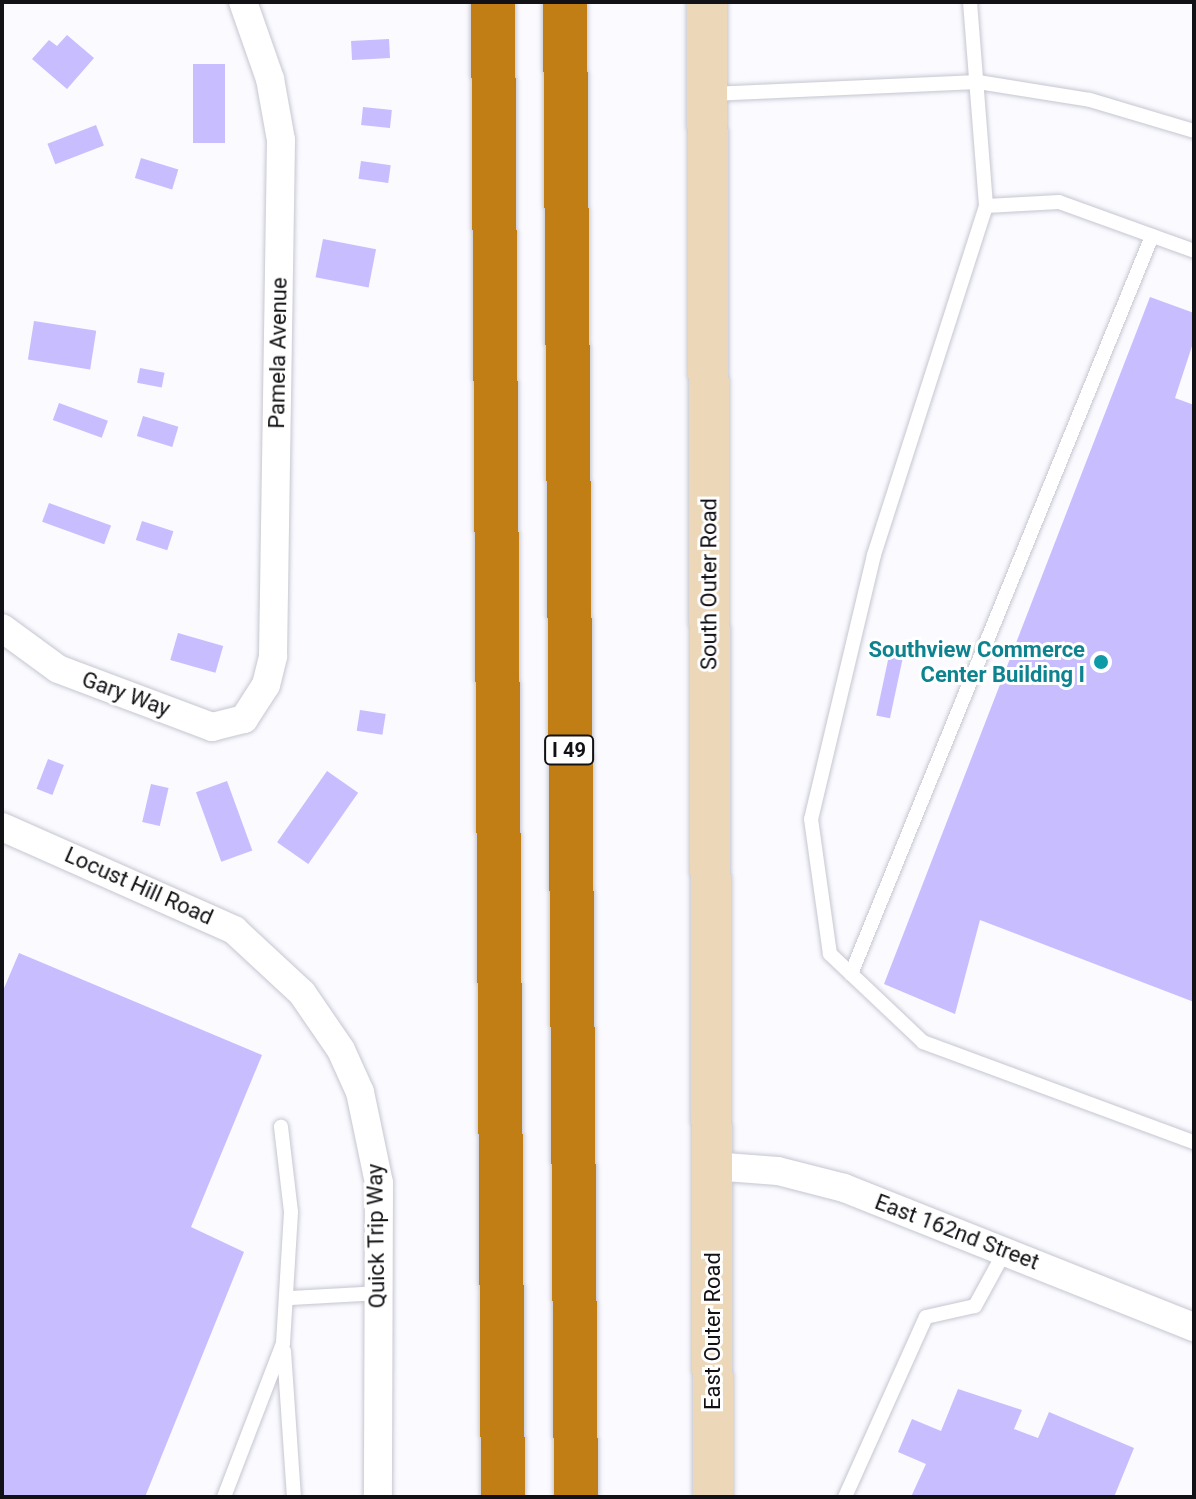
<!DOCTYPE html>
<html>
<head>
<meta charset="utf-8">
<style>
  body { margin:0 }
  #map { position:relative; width:1196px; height:1499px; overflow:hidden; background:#fafaff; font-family:Roboto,sans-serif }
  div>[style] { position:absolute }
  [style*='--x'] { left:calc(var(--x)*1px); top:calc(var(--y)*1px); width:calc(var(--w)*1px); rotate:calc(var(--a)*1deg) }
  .building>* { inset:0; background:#c7bdff; transform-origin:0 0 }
  .roads { filter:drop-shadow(0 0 2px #c6c6d1) drop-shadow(0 0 2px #c6c6d1) }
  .lane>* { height:14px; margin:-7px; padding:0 7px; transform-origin:7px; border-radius:7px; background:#fff }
  .street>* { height:28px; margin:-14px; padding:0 14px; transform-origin:14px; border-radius:14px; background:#fff }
  .secondary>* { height:40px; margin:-20px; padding:0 20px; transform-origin:20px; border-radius:20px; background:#ecd8b9 }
  .highway>* { height:44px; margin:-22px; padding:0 22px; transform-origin:22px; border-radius:22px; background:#c17e15 }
  .dots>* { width:22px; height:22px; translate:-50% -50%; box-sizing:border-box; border:4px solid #fff; border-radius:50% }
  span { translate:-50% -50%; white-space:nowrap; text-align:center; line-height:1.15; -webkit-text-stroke:6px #fff; paint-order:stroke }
  .shield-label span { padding:2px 6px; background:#fff; border:2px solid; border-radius:6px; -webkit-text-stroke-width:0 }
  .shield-label { font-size:20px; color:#121216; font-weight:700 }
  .street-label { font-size:22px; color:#121216 }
  .culture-label { font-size:22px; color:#0d838f; font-weight:700 }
  .right { translate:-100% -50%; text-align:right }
  .frame { position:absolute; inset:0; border:4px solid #121216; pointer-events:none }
</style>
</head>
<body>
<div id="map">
  <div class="building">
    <i style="clip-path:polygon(67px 35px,94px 58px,67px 89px,32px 59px,49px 40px,57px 46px)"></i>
    <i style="left:389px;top:39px;width:19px;height:38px;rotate:87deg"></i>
    <i style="left:193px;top:64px;width:32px;height:79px"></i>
    <i style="left:363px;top:107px;width:29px;height:18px;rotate:6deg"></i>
    <i style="left:96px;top:125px;width:22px;height:52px;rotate:69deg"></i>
    <i style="left:141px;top:158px;width:39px;height:21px;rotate:17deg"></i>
    <i style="left:361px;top:161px;width:30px;height:18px;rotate:8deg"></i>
    <i style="left:323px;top:239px;width:54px;height:39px;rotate:11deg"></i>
    <i style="clip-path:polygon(1150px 297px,1194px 313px,1194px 340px,1175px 398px,1194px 405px,1194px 1002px,980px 920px,955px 1014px,884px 984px)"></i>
    <i style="left:34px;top:321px;width:63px;height:39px;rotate:9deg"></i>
    <i style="left:140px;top:368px;width:25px;height:15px;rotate:11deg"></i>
    <i style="left:59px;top:403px;width:52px;height:18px;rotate:20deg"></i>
    <i style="left:143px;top:416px;width:37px;height:21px;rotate:17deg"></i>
    <i style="left:49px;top:503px;width:66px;height:20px;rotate:20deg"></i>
    <i style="left:142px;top:521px;width:33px;height:20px;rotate:18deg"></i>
    <i style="left:178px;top:633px;width:47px;height:28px;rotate:16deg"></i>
    <i style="left:891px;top:646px;width:14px;height:71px;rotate:12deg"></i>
    <i style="left:360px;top:710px;width:26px;height:21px;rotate:9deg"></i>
    <i style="left:48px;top:759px;width:17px;height:32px;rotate:21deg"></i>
    <i style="left:327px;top:771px;width:38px;height:87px;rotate:35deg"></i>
    <i style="left:227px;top:781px;width:74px;height:33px;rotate:70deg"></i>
    <i style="left:151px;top:784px;width:18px;height:39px;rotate:13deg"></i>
    <i style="clip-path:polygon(19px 953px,262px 1055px,191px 1227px,244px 1252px,145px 1497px,2px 1497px,2px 993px)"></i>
    <i style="clip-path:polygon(958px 1389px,1022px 1410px,1014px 1429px,1038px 1438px,1049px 1412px,1134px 1448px,1114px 1497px,911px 1497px,926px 1464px,898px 1452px,912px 1419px,941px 1431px)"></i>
  </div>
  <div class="roads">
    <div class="lane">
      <i style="--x:970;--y:2;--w:205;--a:85.5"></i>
      <i style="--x:986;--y:206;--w:367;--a:107.8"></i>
      <i style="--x:874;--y:555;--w:271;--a:103.4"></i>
      <i style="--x:811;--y:819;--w:136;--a:82"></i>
      <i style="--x:830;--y:954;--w:128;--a:43.4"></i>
      <i style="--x:923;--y:1042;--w:289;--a:20.3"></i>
      <i style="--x:711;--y:94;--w:267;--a:-2.6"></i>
      <i style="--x:978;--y:82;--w:113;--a:9.1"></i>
      <i style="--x:1090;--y:100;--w:109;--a:16.6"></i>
      <i style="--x:986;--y:206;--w:73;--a:-3.1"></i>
      <i style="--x:1059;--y:202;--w:144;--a:19.9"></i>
      <i style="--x:851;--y:974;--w:797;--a:-67.81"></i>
      <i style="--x:289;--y:1298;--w:89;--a:-3.2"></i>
      <i style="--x:284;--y:1351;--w:146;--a:86.1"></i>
      <i style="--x:224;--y:1497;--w:165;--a:-69"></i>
      <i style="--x:283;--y:1343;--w:131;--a:-86.5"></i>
      <i style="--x:291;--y:1212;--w:86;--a:-96.7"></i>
      <i style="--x:845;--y:1497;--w:197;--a:-65.8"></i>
      <i style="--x:926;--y:1317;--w:50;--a:-12.7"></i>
      <i style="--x:975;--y:1306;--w:63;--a:-61.4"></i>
    </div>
    <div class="street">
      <i style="--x:2;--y:628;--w:69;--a:36.2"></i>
      <i style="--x:58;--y:669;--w:165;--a:20.6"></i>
      <i style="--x:212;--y:727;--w:33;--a:-14"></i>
      <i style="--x:244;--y:719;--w:40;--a:-57.1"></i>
      <i style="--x:266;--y:685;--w:30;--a:-76"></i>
      <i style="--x:273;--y:656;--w:516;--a:-89.11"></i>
      <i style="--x:281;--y:140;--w:62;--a:-100.2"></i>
      <i style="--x:270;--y:79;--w:82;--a:-109.3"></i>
      <i style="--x:2;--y:827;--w:254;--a:23.9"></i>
      <i style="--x:234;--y:930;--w:93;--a:42.8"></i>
      <i style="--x:302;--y:993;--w:69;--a:55.6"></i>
      <i style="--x:341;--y:1050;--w:46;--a:65.7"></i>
      <i style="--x:360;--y:1092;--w:93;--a:78.2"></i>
      <i style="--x:379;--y:1183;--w:314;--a:90.2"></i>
      <i style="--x:712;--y:1166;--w:66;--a:4.3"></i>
      <i style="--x:778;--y:1171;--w:68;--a:14.4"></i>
      <i style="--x:844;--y:1188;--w:377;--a:21.7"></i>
    </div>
    <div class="secondary">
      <i style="--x:707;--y:2;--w:1495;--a:89.77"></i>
    </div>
    <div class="highway">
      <i style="--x:493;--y:2;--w:1495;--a:89.62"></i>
      <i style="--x:565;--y:2;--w:1495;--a:89.58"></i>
    </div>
  </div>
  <div class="dots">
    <i style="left:1101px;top:662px;background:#0f9aa8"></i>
  </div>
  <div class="shield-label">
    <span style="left:569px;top:750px">I 49</span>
  </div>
  <div class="street-label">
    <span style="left:278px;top:353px;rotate:-89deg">Pamela Avenue</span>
    <span style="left:709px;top:584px;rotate:-90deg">South Outer Road</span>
    <span style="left:126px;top:694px;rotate:20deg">Gary Way</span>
    <span style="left:139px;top:886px;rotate:24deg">Locust Hill Road</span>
    <span style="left:957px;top:1232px;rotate:21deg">East 162nd Street</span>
    <span style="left:376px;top:1236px;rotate:-91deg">Quick Trip Way</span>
    <span style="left:713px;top:1331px;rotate:-90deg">East Outer Road</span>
  </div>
  <div class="culture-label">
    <span class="right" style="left:1085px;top:662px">Southview Commerce<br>Center Building I</span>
  </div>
  <div class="frame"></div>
</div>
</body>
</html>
